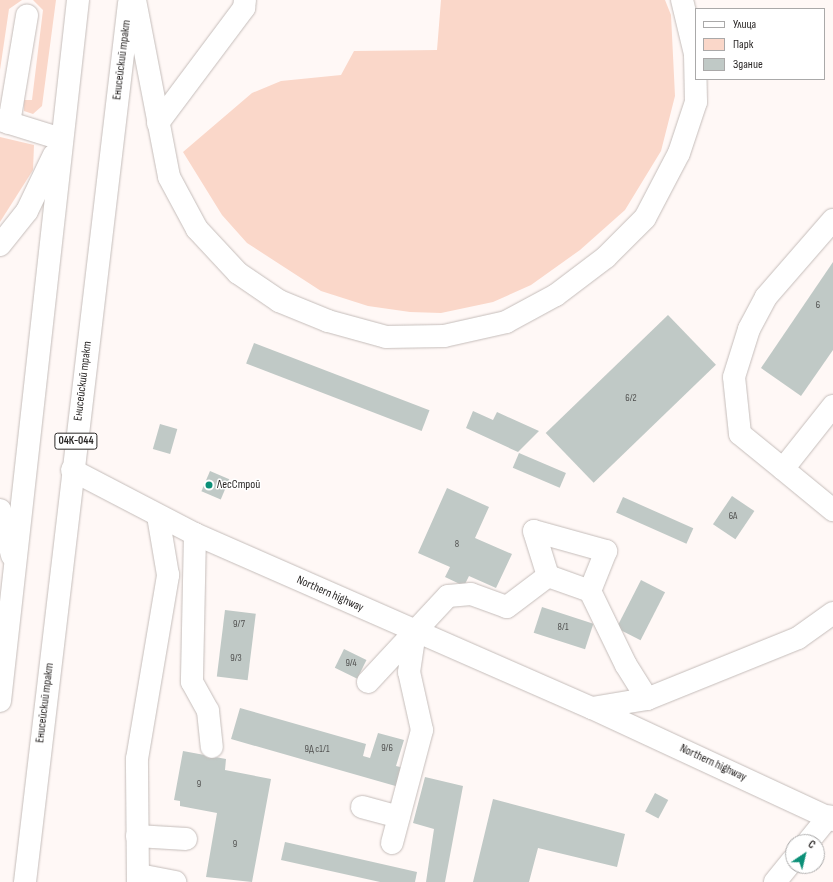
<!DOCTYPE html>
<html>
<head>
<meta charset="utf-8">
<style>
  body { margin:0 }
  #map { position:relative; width:833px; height:882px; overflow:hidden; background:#fff8f6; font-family:"Sofia Sans Condensed",sans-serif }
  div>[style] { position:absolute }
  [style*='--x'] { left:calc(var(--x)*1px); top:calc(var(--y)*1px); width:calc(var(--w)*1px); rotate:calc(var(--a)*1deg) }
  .green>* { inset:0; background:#fad7c9 }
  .building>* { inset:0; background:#c0c9c6; transform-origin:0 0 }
  .roads { filter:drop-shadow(0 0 1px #c5bdba) drop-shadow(0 0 1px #c5bdba) }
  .minor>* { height:22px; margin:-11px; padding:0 11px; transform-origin:11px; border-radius:11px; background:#fff }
  .major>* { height:22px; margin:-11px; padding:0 11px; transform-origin:11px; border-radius:11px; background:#fff }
  .dots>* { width:11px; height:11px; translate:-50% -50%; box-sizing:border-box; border:2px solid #fff; border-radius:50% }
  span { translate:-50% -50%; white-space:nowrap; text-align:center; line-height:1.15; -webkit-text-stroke:3px #fff; paint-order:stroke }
  .number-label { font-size:10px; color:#50504f }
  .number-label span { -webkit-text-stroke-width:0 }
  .shield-label span { padding:1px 3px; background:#fff; border:1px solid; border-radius:3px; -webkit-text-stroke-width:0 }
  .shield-label { font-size:11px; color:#2b2827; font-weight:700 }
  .street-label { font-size:12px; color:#2b2827 }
  .poi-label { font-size:12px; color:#2b2827 }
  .left { translate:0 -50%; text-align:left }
  .legend { position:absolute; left:695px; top:8px; width:130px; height:72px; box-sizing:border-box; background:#fff; border:1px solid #aaa9a9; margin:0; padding:5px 7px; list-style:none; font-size:12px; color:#2b2827 }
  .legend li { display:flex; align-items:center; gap:8px; height:20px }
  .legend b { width:20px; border:1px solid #aaa9a9 }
  .north { position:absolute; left:785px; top:834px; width:40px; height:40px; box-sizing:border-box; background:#fff; border:1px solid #aaa9a9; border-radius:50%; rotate:35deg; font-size:11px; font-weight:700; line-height:16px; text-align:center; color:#2b2827 }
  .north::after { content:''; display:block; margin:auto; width:14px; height:18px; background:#0c9078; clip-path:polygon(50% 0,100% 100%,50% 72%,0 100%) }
</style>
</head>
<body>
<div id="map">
  <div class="green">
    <i style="clip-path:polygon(0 0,22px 0,9px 9px,0 70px)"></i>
    <i style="clip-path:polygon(33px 0,56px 0,42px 106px,33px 114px,24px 111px,24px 100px,32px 100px,43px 10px)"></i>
    <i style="clip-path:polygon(441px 0,665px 0,671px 15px,675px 96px,661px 151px,625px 210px,580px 250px,531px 285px,493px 302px,441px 313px,410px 312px,368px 306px,321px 291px,247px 243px,222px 215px,183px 152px,252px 93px,281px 81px,341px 75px,354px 51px,437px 50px)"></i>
    <i style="clip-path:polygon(0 137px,34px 145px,33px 170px,0 222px)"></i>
  </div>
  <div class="building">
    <i style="clip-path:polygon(833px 262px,833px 350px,801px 396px,761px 368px)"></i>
    <i style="left:668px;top:315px;width:69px;height:170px;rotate:46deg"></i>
    <i style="left:254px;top:343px;width:188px;height:22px;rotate:21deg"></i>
    <i style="clip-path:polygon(473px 411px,493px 420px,497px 412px,539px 431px,518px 452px,466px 428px)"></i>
    <i style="left:160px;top:424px;width:18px;height:26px;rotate:16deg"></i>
    <i style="left:519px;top:453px;width:51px;height:16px;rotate:23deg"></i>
    <i style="left:210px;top:471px;width:21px;height:22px;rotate:23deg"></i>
    <i style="clip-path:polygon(447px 488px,489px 507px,475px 538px,512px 554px,496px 588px,469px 576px,464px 586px,445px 577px,450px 567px,418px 553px)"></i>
    <i style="left:732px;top:496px;width:27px;height:34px;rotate:34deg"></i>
    <i style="left:623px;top:497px;width:77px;height:17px;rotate:24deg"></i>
    <i style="left:641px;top:580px;width:27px;height:54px;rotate:27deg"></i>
    <i style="left:542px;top:607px;width:54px;height:27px;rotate:18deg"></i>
    <i style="left:225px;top:610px;width:31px;height:67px;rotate:7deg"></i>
    <i style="left:344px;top:649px;width:25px;height:21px;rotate:26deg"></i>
    <i style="clip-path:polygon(240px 708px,366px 744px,363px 756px,370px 758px,378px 733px,404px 740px,396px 766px,404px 768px,399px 787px,231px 739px)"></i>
    <i style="clip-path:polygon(183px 751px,226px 759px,225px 770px,271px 779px,252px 882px,206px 877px,217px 813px,180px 806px,180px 801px,174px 800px)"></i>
    <i style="clip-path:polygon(425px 777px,463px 786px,445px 882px,426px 882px,434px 829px,413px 823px)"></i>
    <i style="left:655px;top:793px;width:15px;height:21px;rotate:28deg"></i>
    <i style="clip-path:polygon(493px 799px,625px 834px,617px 867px,538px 848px,529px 882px,473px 882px)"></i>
    <i style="clip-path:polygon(285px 842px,417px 872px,415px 882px,380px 882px,281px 860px)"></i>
  </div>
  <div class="roads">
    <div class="minor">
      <i style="--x:0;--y:120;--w:64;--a:17.3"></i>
      <i style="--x:9;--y:123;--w:109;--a:-80.5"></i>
      <i style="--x:158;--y:123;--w:144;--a:-53.2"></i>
      <i style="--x:244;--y:8;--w:8;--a:-83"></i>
      <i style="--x:833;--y:406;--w:80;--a:128.4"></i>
      <i style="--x:783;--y:469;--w:65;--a:39.4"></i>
      <i style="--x:783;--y:469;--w:55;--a:-140.9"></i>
      <i style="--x:740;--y:434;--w:57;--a:-96"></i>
      <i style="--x:734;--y:377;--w:50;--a:-72.6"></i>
      <i style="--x:749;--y:329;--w:36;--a:-62"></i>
      <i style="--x:766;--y:297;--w:102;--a:-49"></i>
      <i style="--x:72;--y:470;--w:139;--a:27.5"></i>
      <i style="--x:195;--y:534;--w:433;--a:23.7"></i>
      <i style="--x:592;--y:708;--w:266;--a:24.9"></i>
      <i style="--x:195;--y:534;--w:148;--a:91.2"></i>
      <i style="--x:192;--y:682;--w:33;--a:61"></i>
      <i style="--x:208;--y:711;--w:36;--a:84"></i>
      <i style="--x:590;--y:591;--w:82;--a:64.1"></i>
      <i style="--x:626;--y:665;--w:40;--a:58"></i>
      <i style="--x:368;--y:682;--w:117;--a:-47.1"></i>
      <i style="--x:448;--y:596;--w:23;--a:-5"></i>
      <i style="--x:471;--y:594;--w:38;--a:20"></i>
      <i style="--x:507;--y:607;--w:51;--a:-37.1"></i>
      <i style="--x:548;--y:576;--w:47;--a:-107.3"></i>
      <i style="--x:534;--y:531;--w:75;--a:15.5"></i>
      <i style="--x:606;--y:551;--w:43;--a:111.8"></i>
      <i style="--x:590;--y:591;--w:45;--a:-160.3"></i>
      <i style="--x:592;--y:708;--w:56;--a:-9.3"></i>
      <i style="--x:647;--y:699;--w:163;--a:-22"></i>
      <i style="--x:798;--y:638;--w:43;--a:-35.5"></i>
      <i style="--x:362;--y:807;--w:38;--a:15"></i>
      <i style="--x:137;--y:836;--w:49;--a:3.5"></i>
      <i style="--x:808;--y:842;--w:33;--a:-51"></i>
      <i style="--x:392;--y:843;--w:117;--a:-75.1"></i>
      <i style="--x:422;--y:730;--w:59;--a:-102.6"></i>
      <i style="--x:409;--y:672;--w:40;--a:-81.5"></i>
      <i style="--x:139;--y:875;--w:37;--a:11"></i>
      <i style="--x:138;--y:882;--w:123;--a:-90.5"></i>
      <i style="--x:137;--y:759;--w:187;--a:-80.4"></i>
      <i style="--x:168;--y:575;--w:60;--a:-99.6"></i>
      <i style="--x:775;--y:882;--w:28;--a:-51"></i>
    </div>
    <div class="major">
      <i style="--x:135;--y:0;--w:180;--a:79.1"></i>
      <i style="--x:169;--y:177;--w:59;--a:61.7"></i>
      <i style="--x:197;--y:229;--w:60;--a:47"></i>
      <i style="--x:238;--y:273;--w:50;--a:34.3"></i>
      <i style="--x:279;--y:301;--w:53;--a:22.2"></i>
      <i style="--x:328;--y:321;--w:60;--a:15.4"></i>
      <i style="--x:386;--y:337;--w:58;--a:-1"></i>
      <i style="--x:444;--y:336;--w:64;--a:-12.7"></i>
      <i style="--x:506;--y:322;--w:57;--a:-28.4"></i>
      <i style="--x:556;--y:295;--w:63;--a:-37.2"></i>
      <i style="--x:606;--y:257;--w:55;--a:-45"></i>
      <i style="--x:645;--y:218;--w:73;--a:-62.4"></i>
      <i style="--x:679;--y:153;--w:54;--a:-71.6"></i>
      <i style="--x:696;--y:102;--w:48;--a:-91.2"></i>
      <i style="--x:695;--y:54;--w:56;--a:-103.5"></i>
      <i style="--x:0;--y:245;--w:43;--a:-51.5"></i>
      <i style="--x:27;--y:211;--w:62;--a:-64.3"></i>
      <i style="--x:0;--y:510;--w:47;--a:75.1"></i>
      <i style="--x:0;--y:701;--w:705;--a:-83.65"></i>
      <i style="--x:25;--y:882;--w:885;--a:-83.25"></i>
    </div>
  </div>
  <div class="dots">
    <i style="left:209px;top:485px;background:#0c9078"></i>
  </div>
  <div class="number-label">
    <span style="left:818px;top:306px">6</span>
    <span style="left:631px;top:399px">6/2</span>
    <span style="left:733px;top:517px">6А</span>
    <span style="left:457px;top:545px">8</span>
    <span style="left:239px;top:625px">9/7</span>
    <span style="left:563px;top:628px">8/1</span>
    <span style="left:236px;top:659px">9/3</span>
    <span style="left:351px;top:664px">9/4</span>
    <span style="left:387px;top:749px">9/6</span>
    <span style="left:317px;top:750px">9Д с1/1</span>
    <span style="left:199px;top:785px">9</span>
    <span style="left:235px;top:845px">9</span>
  </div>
  <div class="shield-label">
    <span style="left:76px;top:441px">04К-044</span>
  </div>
  <div class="street-label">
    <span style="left:122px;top:60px;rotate:-83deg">Енисейский тракт</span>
    <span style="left:83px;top:381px;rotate:-83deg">Енисейский тракт</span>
    <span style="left:330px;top:594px;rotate:24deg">Northern highway</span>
    <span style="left:45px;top:703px;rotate:-83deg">Енисейский тракт</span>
    <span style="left:713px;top:763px;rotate:25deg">Northern highway</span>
  </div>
  <div class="poi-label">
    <span class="left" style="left:217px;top:485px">ЛесСтрой</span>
  </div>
  <ul class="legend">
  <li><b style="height:5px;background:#fff"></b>Улица</li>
  <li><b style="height:11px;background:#fad7c9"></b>Парк</li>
  <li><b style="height:11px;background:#c0c9c6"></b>Здание</li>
  </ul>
  <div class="north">С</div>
</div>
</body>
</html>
